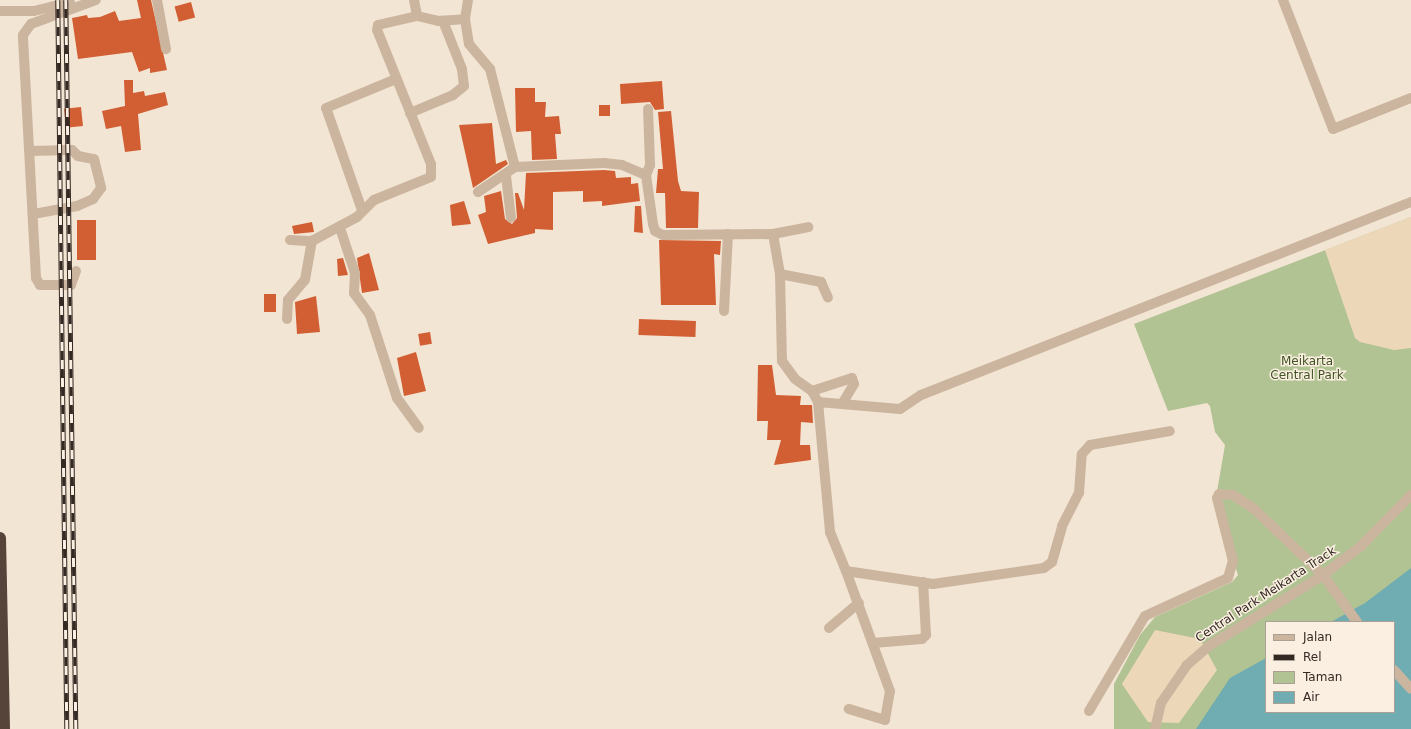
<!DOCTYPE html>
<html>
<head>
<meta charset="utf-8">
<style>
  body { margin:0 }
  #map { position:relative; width:1411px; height:729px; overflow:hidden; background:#f3e5d4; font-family:"DejaVu Sans",sans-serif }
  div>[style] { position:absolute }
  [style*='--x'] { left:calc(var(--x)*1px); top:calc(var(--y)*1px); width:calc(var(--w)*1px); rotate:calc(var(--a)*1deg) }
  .green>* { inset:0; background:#b1c293 }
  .plaza>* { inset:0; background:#ecd8b9 }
  .water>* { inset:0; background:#70adb2 }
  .building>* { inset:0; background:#d25f33; transform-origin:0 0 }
  .minor>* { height:10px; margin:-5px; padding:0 5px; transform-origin:5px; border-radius:5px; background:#cbb59f }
  .highway>* { height:12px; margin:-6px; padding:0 6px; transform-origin:6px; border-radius:6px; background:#56433a }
  .rail>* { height:4.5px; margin-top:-2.25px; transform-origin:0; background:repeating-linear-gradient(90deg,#faefe0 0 9px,#342923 0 18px); box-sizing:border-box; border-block:1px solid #342923 }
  span { translate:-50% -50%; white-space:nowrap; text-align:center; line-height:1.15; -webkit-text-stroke:3px #faefe0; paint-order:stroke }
  .park-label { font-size:12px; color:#415425 }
  .street-label { font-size:12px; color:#342923 }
  .legend { position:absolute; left:1265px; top:621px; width:130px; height:92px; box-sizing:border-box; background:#faefe0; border:1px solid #aba094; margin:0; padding:5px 7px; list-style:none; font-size:12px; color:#342923 }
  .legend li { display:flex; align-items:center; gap:8px; height:20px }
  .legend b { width:20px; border:1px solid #aba094 }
</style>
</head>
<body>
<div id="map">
  <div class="green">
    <i style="clip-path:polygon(evenodd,1411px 217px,1411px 729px,1114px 729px,1114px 684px,1140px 635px,1155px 617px,1232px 582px,1238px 575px,1215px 503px,1225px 445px,1215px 432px,1210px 406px,1207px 403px,1168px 411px,1134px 324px,1411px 217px,1266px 622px,1394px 622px,1394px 712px,1266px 712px,1266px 622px)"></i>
  </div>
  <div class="plaza">
    <i style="clip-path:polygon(1411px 217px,1411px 348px,1394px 350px,1360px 342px,1355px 338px,1325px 250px)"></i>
    <i style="clip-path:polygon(1155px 630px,1200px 639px,1217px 670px,1179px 723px,1148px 722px,1122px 684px)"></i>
  </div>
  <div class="water">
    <i style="clip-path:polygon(1411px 568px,1411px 729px,1196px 729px,1230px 678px,1266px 658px,1266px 712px,1394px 712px,1394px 622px,1331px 622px,1365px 603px)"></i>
  </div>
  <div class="building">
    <i style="clip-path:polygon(137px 0,151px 0,167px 70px,150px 73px,150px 68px,139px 72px,132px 52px,78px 59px,72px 18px,87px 15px,88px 18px,100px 17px,115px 11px,119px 21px,141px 18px)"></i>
    <i style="left:191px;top:2px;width:16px;height:17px;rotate:75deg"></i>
    <i style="clip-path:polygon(124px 80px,133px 80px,133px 93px,144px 91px,145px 96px,165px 92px,168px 105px,138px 114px,141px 150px,125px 152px,121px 126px,106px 129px,102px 111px,125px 106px)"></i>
    <i style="clip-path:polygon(662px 81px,664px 109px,655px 110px,650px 102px,621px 104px,620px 84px)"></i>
    <i style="clip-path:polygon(515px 88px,535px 88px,535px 102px,546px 102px,545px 117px,559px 116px,561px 134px,555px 134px,557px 159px,532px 160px,531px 131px,516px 132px)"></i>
    <i style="left:599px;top:105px;width:11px;height:11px"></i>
    <i style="left:81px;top:107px;width:19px;height:17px;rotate:84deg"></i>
    <i style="clip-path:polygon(671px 111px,678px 181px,681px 191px,699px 192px,698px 228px,666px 228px,665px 193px,656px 193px,658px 169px,663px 169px,658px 112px)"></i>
    <i style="clip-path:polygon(492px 123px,496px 164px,506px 160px,508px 164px,473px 188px,459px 125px)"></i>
    <i style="clip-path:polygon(604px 170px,615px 171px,616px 178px,631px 177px,631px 184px,638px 183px,640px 201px,602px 206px,602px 201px,583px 202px,583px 191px,553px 192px,553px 230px,535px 229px,535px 233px,488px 244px,478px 215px,486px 212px,484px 196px,501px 191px,505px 219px,512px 224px,517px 218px,515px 193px,518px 193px,524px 210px,526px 173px)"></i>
    <i style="clip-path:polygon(464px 201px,471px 224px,452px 226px,450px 205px)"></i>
    <i style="clip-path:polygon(635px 206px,641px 206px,643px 233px,634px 232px)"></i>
    <i style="left:77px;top:220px;width:19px;height:40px"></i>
    <i style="clip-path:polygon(312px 222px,314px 232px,294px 234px,292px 226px)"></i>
    <i style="clip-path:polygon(659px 240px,721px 241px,720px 255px,714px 254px,716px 305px,661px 305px)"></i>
    <i style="clip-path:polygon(369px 253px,379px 290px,362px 293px,357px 258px)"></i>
    <i style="clip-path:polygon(343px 258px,348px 275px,338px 276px,337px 259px)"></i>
    <i style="left:264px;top:294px;width:12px;height:18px"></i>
    <i style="clip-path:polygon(316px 296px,320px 332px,297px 334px,295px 302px)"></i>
    <i style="left:639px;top:319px;width:57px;height:16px;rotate:2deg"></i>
    <i style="left:430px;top:332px;width:12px;height:12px;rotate:81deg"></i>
    <i style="clip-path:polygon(416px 352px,426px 391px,404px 396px,397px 358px)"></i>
    <i style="clip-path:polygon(758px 365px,772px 365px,776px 395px,801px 396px,800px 405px,812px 405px,813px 423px,801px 422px,800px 445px,810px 445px,811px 460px,774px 465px,781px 440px,767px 440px,768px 421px,757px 421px)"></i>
  </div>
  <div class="minor">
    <i style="--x:157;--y:0;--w:50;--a:79.6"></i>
    <i style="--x:414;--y:0;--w:16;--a:79"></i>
    <i style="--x:468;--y:0;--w:19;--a:99"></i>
    <i style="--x:465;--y:19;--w:25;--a:81"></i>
    <i style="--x:469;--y:44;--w:33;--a:50"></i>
    <i style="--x:490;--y:69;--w:101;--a:75.7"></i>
    <i style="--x:515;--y:167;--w:89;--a:-2.6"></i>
    <i style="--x:604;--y:163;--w:18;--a:6"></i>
    <i style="--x:622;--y:165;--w:26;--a:23"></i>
    <i style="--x:646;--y:175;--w:49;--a:81.9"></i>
    <i style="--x:653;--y:224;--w:7;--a:74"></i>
    <i style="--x:655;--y:231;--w:9;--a:27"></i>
    <i style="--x:663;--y:235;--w:110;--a:-0.5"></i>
    <i style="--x:773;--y:234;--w:41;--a:80.1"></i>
    <i style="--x:780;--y:274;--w:87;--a:88.7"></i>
    <i style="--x:782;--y:361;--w:22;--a:54"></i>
    <i style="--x:795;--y:379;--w:21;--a:35"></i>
    <i style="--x:812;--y:391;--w:13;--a:61"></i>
    <i style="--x:818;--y:402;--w:131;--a:84.7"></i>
    <i style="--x:830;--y:532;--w:42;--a:67.7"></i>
    <i style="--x:846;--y:571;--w:88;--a:8.5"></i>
    <i style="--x:933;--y:584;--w:112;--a:-8.2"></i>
    <i style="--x:1044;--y:568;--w:10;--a:-37"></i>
    <i style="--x:1052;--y:562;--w:37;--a:-74"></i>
    <i style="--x:1062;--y:526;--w:37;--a:-63"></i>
    <i style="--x:1079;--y:493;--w:39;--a:-86"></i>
    <i style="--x:1082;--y:454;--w:12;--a:-48"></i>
    <i style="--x:1090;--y:445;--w:81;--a:-9.9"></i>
    <i style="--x:1283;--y:0;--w:138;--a:68.8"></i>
    <i style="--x:1333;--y:129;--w:84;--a:-21.7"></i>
    <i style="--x:0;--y:11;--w:34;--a:0"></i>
    <i style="--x:34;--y:11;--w:37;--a:-14"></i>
    <i style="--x:410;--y:113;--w:47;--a:-22.7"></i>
    <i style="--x:453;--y:95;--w:14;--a:-39"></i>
    <i style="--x:464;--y:86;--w:17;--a:-97"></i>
    <i style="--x:462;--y:69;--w:52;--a:-111.6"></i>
    <i style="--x:30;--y:151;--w:42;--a:-1.4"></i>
    <i style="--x:72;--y:150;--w:8;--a:45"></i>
    <i style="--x:78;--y:156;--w:16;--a:11"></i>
    <i style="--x:94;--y:159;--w:30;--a:76"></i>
    <i style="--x:101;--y:188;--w:14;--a:126"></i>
    <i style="--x:93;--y:199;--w:17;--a:156"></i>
    <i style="--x:77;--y:206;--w:45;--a:169.7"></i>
    <i style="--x:646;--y:175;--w:11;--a:-68"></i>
    <i style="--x:650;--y:165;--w:56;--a:-92"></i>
    <i style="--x:506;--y:176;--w:42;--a:83.2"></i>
    <i style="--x:478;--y:192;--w:45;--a:-34"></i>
    <i style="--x:362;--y:210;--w:108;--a:-109.4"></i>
    <i style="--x:326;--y:108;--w:76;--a:-22.5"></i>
    <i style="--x:340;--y:228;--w:47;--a:71.6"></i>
    <i style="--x:355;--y:273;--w:20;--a:93"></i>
    <i style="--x:354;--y:293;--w:27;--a:54"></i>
    <i style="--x:370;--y:315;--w:87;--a:72"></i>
    <i style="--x:397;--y:398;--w:37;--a:54"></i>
    <i style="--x:773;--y:234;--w:36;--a:-11"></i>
    <i style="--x:290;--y:240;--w:22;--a:3"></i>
    <i style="--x:76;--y:271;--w:15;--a:110"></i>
    <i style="--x:71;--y:285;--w:31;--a:180"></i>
    <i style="--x:40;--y:285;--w:8;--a:-120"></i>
    <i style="--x:36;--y:278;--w:243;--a:-93.1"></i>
    <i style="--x:23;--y:35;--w:14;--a:-54"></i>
    <i style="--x:31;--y:24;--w:69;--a:-20.3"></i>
    <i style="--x:780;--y:274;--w:42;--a:11"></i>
    <i style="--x:821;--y:282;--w:17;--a:66"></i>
    <i style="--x:724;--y:311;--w:77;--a:-87"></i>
    <i style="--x:287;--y:319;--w:19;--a:-87"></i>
    <i style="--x:288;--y:300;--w:26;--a:-50"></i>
    <i style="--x:305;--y:280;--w:40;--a:-80"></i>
    <i style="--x:312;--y:241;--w:51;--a:-28.1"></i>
    <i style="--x:357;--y:217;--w:24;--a:-45"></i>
    <i style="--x:374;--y:200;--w:61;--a:-22"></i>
    <i style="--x:431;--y:177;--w:13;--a:-90"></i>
    <i style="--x:431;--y:164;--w:144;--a:-111.9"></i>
    <i style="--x:377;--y:30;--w:5;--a:-79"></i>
    <i style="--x:378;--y:25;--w:40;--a:-13"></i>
    <i style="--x:417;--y:16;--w:22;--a:13"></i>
    <i style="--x:438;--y:21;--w:27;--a:-4"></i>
    <i style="--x:812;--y:391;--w:42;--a:-18"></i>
    <i style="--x:852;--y:378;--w:6;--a:72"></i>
    <i style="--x:854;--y:384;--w:23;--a:121"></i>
    <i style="--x:818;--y:402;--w:82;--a:4.9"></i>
    <i style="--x:900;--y:409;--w:25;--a:-34"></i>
    <i style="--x:921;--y:395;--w:527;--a:-21.5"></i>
    <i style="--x:846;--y:571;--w:128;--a:69.9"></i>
    <i style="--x:890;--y:691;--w:29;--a:100"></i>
    <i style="--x:885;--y:720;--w:38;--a:-163"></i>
    <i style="--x:829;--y:628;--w:39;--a:-40"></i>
    <i style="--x:873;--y:643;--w:49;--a:-4.7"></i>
    <i style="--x:922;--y:639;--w:6;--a:-45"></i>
    <i style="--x:926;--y:635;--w:53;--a:-93.2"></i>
    <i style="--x:1394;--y:670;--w:25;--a:48"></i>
    <i style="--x:1089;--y:711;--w:110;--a:-59.5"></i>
    <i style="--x:1145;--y:616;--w:91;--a:-24.6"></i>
    <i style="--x:1228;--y:578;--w:18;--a:-74"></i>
    <i style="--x:1233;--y:561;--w:65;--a:-104.3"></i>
    <i style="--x:1217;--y:498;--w:4;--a:-63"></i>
    <i style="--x:1219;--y:494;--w:14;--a:4"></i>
    <i style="--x:1233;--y:495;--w:24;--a:33"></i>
    <i style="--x:1253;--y:508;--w:97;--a:43.7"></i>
    <i style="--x:1323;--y:575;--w:58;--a:54.1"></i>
    <i style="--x:1155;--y:729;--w:27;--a:-77"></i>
    <i style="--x:1161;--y:703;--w:46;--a:-55.6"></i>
    <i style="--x:1187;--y:665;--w:29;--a:-41"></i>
    <i style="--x:1209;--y:646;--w:134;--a:-31.9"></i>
    <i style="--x:1323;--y:575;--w:48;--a:-37.3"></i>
    <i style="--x:1361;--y:546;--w:71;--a:-45.6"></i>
  </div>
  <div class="highway">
    <i style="--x:0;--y:538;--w:191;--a:88.8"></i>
  </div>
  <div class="rail">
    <i style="--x:58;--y:0;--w:729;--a:89.29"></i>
    <i style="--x:66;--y:0;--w:729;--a:89.21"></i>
  </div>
  <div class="park-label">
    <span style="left:1307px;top:369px">Meikarta<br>Central Park</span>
  </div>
  <div class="street-label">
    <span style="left:1266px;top:595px;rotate:-33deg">Central Park Meikarta Track</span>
  </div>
  <ul class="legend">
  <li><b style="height:5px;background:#cbb59f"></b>Jalan</li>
  <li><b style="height:5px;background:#342923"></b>Rel</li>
  <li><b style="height:11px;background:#b1c293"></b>Taman</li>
  <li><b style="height:11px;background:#70adb2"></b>Air</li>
  </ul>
</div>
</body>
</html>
